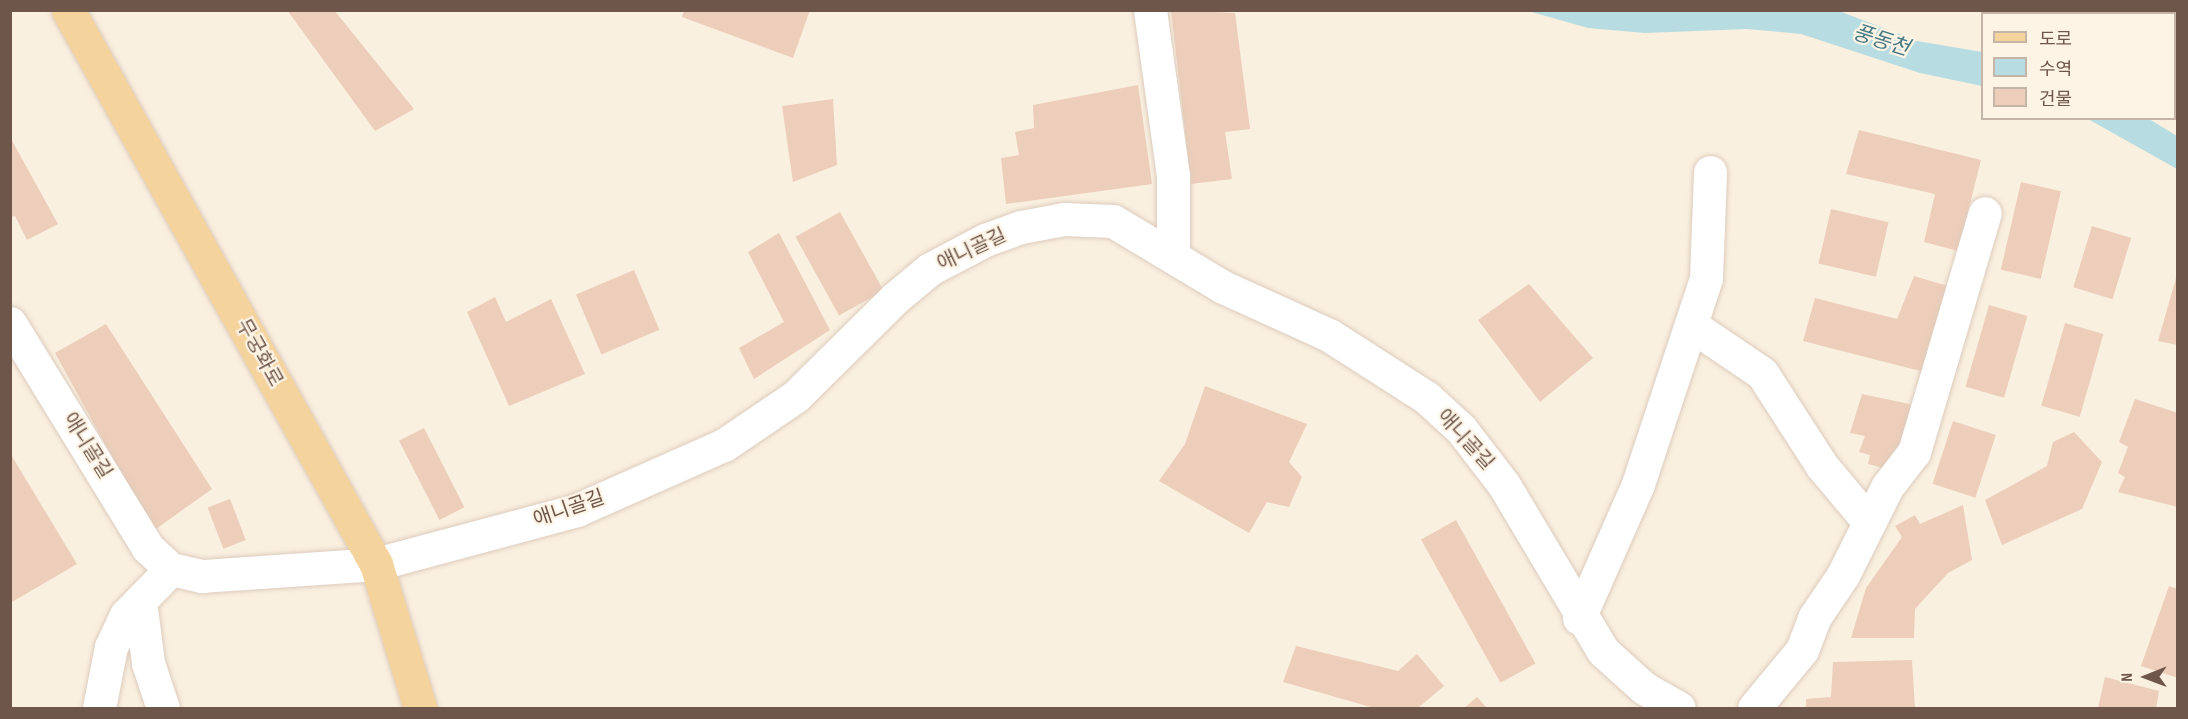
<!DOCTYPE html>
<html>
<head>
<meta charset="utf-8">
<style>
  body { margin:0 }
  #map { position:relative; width:2188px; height:719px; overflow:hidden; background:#faf0e0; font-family:"Sofia Sans Condensed","Noto Sans KR",sans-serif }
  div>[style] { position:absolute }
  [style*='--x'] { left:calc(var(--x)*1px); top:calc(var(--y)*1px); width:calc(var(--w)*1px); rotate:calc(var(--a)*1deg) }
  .water>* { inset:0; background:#b7dce1 }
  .building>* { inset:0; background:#edceba; transform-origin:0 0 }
  .roads { filter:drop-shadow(0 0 2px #ddccbd) drop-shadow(0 0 2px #ddccbd) }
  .minor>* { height:33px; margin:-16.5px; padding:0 16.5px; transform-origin:16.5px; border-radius:16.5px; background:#fff }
  .major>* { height:33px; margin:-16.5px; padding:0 16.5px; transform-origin:16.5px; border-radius:16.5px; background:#f5d39d }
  span { translate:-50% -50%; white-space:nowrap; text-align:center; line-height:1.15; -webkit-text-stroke:4.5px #fdf4e6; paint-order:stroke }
  .street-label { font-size:20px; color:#6f564a }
  .water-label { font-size:21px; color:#467881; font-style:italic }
  .frame { position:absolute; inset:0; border:12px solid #6f564a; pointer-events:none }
  .legend { position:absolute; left:1981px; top:12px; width:195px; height:108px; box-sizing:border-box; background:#fdf4e6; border:2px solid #c4b5a8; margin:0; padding:8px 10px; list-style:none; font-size:18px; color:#6f564a }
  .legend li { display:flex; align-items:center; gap:12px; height:30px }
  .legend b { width:30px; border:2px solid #c4b5a8 }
  .north { position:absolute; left:2116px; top:647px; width:60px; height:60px; -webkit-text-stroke:4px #fdf4e6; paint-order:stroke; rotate:269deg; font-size:16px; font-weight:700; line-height:24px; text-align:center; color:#6f564a }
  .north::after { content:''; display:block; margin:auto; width:21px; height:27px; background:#6f564a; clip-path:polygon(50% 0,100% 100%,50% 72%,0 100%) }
</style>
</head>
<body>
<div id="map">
  <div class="water">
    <i style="clip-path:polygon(1528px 11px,1839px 11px,1917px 41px,1982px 52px,1982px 86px,1920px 73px,1801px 34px,1747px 29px,1645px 33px,1588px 28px)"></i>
    <i style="clip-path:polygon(2088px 119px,2149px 119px,2177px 136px,2177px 169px)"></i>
  </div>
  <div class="building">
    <i style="clip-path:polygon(287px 10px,334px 10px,414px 109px,375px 131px)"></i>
    <i style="clip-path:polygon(684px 10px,810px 10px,793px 58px,682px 17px)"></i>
    <i style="clip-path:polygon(1171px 10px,1235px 13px,1250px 129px,1225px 132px,1232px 179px,1191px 184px)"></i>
    <i style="clip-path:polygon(1138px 85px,1152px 184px,1006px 204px,1001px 158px,1019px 155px,1015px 132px,1034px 128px,1033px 105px)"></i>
    <i style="clip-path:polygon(833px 99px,837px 165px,793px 182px,782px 106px)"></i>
    <i style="clip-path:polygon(1859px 130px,1981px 160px,1958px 251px,1924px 242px,1935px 194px,1846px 174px)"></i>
    <i style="clip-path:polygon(10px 137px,58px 224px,27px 240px,15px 216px,10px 217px)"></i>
    <i style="left:2021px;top:182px;width:41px;height:90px;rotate:13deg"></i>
    <i style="left:1831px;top:209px;width:59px;height:56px;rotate:13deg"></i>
    <i style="left:840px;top:212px;width:90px;height:51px;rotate:61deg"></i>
    <i style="left:2092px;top:226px;width:41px;height:64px;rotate:17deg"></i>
    <i style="clip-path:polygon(779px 233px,830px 330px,754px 379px,739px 348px,784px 322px,748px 252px)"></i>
    <i style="left:634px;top:270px;width:65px;height:63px;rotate:67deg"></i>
    <i style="clip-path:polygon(2178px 271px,2178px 345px,2158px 341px)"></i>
    <i style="clip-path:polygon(1914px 276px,1951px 287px,1924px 372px,1803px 341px,1815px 298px,1897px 319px)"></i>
    <i style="clip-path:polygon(1529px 284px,1593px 358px,1540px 402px,1478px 320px)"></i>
    <i style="clip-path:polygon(495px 297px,506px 322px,551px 299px,585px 374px,509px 406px,467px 312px)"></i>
    <i style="left:1989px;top:305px;width:40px;height:85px;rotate:16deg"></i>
    <i style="left:2065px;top:323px;width:40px;height:86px;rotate:16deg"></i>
    <i style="clip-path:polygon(106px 324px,212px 489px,153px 531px,55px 353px)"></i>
    <i style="clip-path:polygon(1205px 386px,1307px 424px,1289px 462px,1302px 477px,1289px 507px,1267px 502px,1249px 533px,1159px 481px,1185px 444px)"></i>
    <i style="clip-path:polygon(1862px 394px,1914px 405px,1892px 470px,1868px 464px,1870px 455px,1859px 452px,1865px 436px,1850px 433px)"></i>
    <i style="clip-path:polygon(2135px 399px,2178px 413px,2178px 507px,2118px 492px,2125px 477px,2118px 473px,2128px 447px,2119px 442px)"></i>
    <i style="left:1953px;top:421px;width:45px;height:66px;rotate:18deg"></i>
    <i style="left:424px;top:428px;width:89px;height:28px;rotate:63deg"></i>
    <i style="clip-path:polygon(2074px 432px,2102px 462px,2082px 509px,2002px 545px,1985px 500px,2047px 466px,2053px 442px)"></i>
    <i style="clip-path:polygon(10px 453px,77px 564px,12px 602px,10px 600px)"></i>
    <i style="left:230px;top:499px;width:44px;height:24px;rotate:69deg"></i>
    <i style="clip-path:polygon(1963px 505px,1972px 560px,1948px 573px,1915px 609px,1914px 638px,1851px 638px,1866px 588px,1902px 537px,1895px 526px,1915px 515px,1920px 524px)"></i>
    <i style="left:1456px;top:520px;width:164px;height:40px;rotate:61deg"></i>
    <i style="clip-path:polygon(2169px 586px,2178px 589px,2178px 678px,2141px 666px)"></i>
    <i style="clip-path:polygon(1296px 646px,1398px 671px,1417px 654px,1444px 686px,1418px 708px,1374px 708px,1283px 682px)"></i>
    <i style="clip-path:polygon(1912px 660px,1915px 708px,1806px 708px,1806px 699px,1831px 697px,1833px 662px)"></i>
    <i style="clip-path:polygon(2105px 677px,2159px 691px,2156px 708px,2098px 708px)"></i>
    <i style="clip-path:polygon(1477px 697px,1487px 708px,1464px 708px)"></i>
  </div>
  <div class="roads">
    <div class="minor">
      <i style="--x:1150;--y:10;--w:167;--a:82.1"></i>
      <i style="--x:1173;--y:175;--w:81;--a:90"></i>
      <i style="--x:10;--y:323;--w:263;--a:58.5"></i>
      <i style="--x:147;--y:547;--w:33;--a:43"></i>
      <i style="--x:171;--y:569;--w:32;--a:13"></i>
      <i style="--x:202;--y:576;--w:174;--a:-3.9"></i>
      <i style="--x:376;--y:564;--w:208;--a:-15"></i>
      <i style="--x:577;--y:510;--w:161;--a:-23.9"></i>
      <i style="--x:724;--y:445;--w:87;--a:-34.2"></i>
      <i style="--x:796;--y:396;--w:139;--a:-44.7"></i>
      <i style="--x:895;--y:298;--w:45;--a:-39.6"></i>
      <i style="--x:930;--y:269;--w:62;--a:-27.8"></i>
      <i style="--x:985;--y:240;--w:38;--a:-20"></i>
      <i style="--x:1021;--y:227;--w:44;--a:-10.5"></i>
      <i style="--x:1064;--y:219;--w:49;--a:2.3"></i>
      <i style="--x:1113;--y:221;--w:128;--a:31"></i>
      <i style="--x:1223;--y:287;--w:116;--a:24.4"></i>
      <i style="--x:1329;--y:335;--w:117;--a:32.7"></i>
      <i style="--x:1427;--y:398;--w:46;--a:42.4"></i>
      <i style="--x:1461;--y:429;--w:71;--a:52.5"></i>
      <i style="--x:1504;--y:485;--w:193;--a:59.2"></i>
      <i style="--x:1603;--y:651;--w:55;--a:42.1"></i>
      <i style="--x:1644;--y:688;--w:40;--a:29.7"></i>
      <i style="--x:1691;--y:325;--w:86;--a:34.1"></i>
      <i style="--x:1762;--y:373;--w:111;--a:57.2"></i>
      <i style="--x:1822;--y:466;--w:73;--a:50"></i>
      <i style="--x:140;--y:601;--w:63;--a:82.6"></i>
      <i style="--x:148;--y:663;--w:47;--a:71.6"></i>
      <i style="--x:1579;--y:618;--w:146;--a:-66.2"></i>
      <i style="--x:1638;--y:484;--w:217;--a:-71.7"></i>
      <i style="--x:1706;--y:278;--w:106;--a:-87.8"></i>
      <i style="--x:99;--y:708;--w:62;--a:-78.9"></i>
      <i style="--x:111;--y:647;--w:35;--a:-65"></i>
      <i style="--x:126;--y:615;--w:64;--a:-45.6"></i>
      <i style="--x:1754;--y:708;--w:75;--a:-50.4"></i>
      <i style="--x:1802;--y:650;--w:34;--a:-69"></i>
      <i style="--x:1814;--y:618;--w:52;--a:-56"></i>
      <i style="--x:1843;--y:575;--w:98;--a:-63.4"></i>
      <i style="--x:1887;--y:487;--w:44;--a:-52.4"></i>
      <i style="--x:1914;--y:452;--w:249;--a:-73.5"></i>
    </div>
    <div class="major">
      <i style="--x:68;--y:10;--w:634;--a:60.93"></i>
      <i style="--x:376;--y:564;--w:151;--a:73"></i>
    </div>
  </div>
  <div class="street-label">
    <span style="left:972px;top:250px;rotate:-25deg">애니골길</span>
    <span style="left:259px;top:353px;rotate:61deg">무궁화로</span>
    <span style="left:1465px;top:440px;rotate:48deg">애니골길</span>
    <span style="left:87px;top:446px;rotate:58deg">애니골길</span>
    <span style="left:569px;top:509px;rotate:-19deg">애니골길</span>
  </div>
  <div class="water-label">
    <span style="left:1881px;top:41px;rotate:18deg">풍동천</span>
  </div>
  <div class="frame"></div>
  <ul class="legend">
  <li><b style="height:8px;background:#f5d39d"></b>도로</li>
  <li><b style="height:16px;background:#b7dce1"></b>수역</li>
  <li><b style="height:16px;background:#edceba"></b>건물</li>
  </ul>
  <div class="north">N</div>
</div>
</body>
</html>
